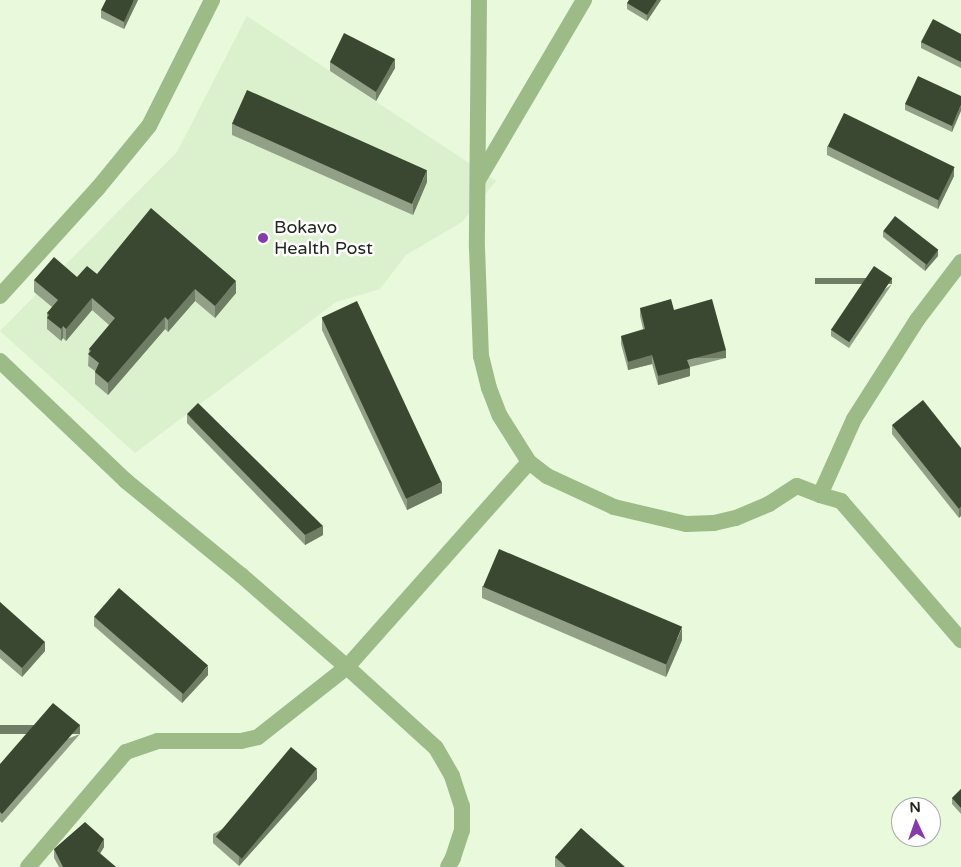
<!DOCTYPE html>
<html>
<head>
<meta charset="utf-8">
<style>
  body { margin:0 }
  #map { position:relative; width:961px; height:867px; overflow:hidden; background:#e8f9dc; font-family:"Varela Round",sans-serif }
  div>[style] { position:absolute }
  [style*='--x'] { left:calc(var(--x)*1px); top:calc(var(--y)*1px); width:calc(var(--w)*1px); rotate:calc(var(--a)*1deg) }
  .built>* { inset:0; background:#dbf0cc }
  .street>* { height:16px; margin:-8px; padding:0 8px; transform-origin:8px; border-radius:8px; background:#9cbb86 }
  .wall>* { inset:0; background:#91a086 }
  .shaded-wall>* { inset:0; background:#6e7d64; transform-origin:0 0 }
  .building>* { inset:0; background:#3a4831; transform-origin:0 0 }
  .dots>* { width:14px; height:14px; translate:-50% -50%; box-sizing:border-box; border:2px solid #fff; border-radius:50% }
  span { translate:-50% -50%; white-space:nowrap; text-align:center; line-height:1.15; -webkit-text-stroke:5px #fff; paint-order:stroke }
  .poi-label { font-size:18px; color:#21271d }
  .left { translate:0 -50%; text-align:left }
  .north { position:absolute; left:891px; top:797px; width:50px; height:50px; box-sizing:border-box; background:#fff; border:1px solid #a6a9a5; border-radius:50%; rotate:357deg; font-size:14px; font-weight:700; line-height:20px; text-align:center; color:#21271d }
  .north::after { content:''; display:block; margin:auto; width:18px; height:22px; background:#873aab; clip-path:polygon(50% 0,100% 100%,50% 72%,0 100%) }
</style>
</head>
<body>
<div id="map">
  <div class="built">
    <i style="clip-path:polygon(247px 16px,496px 181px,462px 222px,406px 255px,380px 289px,336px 302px,135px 453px,0 331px,177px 152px)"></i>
  </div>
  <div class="street">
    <i style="--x:479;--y:0;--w:248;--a:90.5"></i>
    <i style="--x:477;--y:248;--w:108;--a:87.9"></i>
    <i style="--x:481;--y:356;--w:33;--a:76"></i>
    <i style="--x:489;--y:388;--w:30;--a:69"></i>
    <i style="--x:500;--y:416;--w:54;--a:57.8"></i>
    <i style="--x:529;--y:462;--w:23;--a:38"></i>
    <i style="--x:547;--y:476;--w:74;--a:24.8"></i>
    <i style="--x:614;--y:507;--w:74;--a:13.3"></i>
    <i style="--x:686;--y:524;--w:28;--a:-2"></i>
    <i style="--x:714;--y:523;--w:23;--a:-13"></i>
    <i style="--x:736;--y:518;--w:36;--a:-23"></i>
    <i style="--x:769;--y:504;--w:33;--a:-33"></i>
    <i style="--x:797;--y:486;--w:25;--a:21"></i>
    <i style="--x:820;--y:495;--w:83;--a:-65.9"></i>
    <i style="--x:854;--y:419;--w:117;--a:-57.5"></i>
    <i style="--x:917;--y:320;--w:73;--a:-52.8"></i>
    <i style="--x:478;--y:180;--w:209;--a:-59.5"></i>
    <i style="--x:0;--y:296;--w:146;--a:-47.8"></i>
    <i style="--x:98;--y:188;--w:80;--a:-50.6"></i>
    <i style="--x:149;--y:126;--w:141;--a:-63.4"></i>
    <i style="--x:0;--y:361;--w:174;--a:43.6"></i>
    <i style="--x:126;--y:481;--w:149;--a:39.3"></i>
    <i style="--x:241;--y:575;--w:140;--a:41"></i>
    <i style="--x:347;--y:667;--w:120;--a:42.3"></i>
    <i style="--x:436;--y:748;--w:32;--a:60"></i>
    <i style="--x:452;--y:776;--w:32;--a:72"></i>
    <i style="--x:462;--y:806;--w:24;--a:90"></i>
    <i style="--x:462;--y:830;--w:29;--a:108"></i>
    <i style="--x:453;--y:858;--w:10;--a:119"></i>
    <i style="--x:820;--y:495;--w:22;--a:16"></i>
    <i style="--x:841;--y:501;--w:184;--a:49.2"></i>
    <i style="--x:28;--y:867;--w:151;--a:-49.6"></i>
    <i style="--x:126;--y:752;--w:34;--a:-19"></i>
    <i style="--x:158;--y:741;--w:83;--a:0"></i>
    <i style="--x:241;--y:741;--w:17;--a:-13"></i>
    <i style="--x:258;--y:737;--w:113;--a:-38.2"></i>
    <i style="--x:347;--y:667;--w:274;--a:-48.4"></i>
  </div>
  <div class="wall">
    <i style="clip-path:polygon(138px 0,124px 29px,101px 18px,101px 10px)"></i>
    <i style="clip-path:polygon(661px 0,647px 21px,627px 9px,627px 3px)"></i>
    <i style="clip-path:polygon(961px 34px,961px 68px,921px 48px,921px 42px)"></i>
    <i style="clip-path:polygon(330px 62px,395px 68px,376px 101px,330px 71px)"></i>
    <i style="clip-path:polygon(961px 96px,952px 132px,905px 110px,905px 104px)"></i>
    <i style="clip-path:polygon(232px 124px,427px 182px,413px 215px,232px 135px)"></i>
    <i style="clip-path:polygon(827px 146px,954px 176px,938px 209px,827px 155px)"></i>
    <i style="clip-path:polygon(883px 231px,938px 256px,925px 271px,883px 237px)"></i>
    <i style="clip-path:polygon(97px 274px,236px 293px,215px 318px,195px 301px,168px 332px,165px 329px,108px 395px,95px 384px,95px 371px,88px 366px,89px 349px,109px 325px,92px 310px,66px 341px,63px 338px,61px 341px,47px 329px,47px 313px,52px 307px,34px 292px,34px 280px,77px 277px)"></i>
    <i style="clip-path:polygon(892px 284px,849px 348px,831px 336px,831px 330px)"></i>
    <i style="clip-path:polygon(640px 308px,674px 310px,726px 358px,690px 367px,690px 376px,658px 385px,652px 364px,628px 370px,621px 344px,621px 336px,643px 329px,640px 316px)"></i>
    <i style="clip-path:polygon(322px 318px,442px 493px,407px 510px,322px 330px)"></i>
    <i style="clip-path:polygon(187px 414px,323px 535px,305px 545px,187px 423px)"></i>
    <i style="clip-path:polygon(892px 425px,961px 448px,959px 518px,892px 434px)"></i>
    <i style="clip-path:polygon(482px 586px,682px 640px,666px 677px,482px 598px)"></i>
    <i style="clip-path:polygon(0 602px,45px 651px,22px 677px,0 658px)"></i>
    <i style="clip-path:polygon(94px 617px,208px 675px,182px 703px,94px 626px)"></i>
    <i style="clip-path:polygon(80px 734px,2px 823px,0 821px,0 764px)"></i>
    <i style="clip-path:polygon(317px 779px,239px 866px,213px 843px,213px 834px)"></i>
    <i style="clip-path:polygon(961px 789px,961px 814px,952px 804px,952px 798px)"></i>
    <i style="clip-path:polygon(104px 847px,100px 853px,116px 867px,59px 867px,54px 858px,54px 849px)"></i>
    <i style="clip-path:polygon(555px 857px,625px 867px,556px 867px,555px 866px)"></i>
  </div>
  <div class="shaded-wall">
    <i style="clip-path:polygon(134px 0,138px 0,124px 29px,124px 22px)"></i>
    <i style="clip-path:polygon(657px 0,661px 0,647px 21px,647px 15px)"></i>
    <i style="clip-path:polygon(395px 59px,395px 68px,376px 101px,376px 92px)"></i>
    <i style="clip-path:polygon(961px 105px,961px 111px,952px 132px,952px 126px)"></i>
    <i style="clip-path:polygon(954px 167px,954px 176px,938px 209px,938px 200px)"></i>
    <i style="clip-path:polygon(427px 170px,427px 182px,413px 215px,413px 203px)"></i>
    <i style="clip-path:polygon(938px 250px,938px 256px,925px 271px,925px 265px)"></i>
    <i style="left:892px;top:278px;width:6px;height:77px;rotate:90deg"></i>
    <i style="clip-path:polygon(236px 281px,236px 293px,215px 318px,215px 306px)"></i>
    <i style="clip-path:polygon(195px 289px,195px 301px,168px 332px,168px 320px)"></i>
    <i style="clip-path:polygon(92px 298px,92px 310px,66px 341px,66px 329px)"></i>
    <i style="clip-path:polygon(165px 317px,165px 329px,108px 395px,108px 383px)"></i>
    <i style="clip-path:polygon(63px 326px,63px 338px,61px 341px,61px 329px)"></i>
    <i style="left:726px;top:350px;width:8px;height:40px;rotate:90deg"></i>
    <i style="clip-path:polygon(652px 355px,652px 364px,628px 370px,628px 362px)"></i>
    <i style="clip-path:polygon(690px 368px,690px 376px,658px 385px,658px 376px)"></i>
    <i style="clip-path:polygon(442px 482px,442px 493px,407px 510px,407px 498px)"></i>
    <i style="clip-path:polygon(961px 507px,961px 516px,959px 518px,959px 509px)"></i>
    <i style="clip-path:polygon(323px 526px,323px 535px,305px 545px,305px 535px)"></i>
    <i style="clip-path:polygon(682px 628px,682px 640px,666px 677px,666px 665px)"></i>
    <i style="clip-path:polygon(45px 642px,45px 651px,22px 677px,22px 668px)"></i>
    <i style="clip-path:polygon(208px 666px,208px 675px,182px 703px,182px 694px)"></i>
    <i style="left:80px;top:725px;width:9px;height:118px;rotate:90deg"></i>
    <i style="clip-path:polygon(317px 769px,317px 779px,239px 866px,239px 857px)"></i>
    <i style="clip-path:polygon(104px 839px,104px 847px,97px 859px,97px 851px)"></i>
  </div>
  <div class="building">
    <i style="clip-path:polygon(106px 0,134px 0,124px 22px,101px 10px)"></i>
    <i style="clip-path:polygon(629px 0,657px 0,647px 15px,627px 3px)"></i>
    <i style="clip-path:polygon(933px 19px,961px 34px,961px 62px,921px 42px)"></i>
    <i style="clip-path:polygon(344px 33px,395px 59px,376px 92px,330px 62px)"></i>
    <i style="clip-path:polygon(918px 76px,961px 96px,961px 105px,952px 126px,905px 104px)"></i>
    <i style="left:247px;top:90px;width:197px;height:37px;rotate:24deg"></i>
    <i style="left:844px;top:113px;width:123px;height:37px;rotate:26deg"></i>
    <i style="clip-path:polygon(151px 208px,236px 281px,215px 306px,195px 289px,168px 320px,165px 317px,108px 383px,95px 372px,99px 363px,88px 354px,91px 351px,89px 349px,115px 318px,92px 298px,66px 329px,63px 326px,61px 329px,47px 318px,49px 315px,47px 313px,58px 300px,34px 280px,54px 257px,77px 277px,87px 266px,97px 274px)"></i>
    <i style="left:895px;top:216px;width:55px;height:19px;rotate:38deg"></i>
    <i style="left:874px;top:266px;width:22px;height:77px;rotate:34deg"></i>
    <i style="clip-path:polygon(671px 299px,674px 310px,712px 299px,726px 350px,687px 360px,690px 368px,658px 376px,652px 355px,628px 362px,621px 336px,645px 329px,640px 308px)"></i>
    <i style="left:357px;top:301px;width:200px;height:39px;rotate:65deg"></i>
    <i style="clip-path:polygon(923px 400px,961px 448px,961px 507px,959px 509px,892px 425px)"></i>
    <i style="clip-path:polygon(198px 403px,323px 526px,305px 535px,187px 414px)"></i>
    <i style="left:499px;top:549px;width:199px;height:41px;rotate:23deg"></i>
    <i style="left:119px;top:588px;width:118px;height:38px;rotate:41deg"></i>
    <i style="clip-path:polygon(0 602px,45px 642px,22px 668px,0 649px)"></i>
    <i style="clip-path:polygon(53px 703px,80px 725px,2px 814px,0 812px,0 764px)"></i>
    <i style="left:291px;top:747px;width:34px;height:117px;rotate:40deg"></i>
    <i style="clip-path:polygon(961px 789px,961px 808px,952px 798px)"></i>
    <i style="clip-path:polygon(85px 822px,104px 839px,97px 851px,116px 867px,63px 867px,54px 849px)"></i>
    <i style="clip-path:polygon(581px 828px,625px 867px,566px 867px,555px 857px)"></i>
  </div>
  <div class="dots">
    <i style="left:263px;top:238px;background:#873aab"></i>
  </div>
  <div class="poi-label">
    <span class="left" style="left:274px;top:238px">Bokavo<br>Health Post</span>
  </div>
  <div class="north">N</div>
</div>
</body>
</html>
